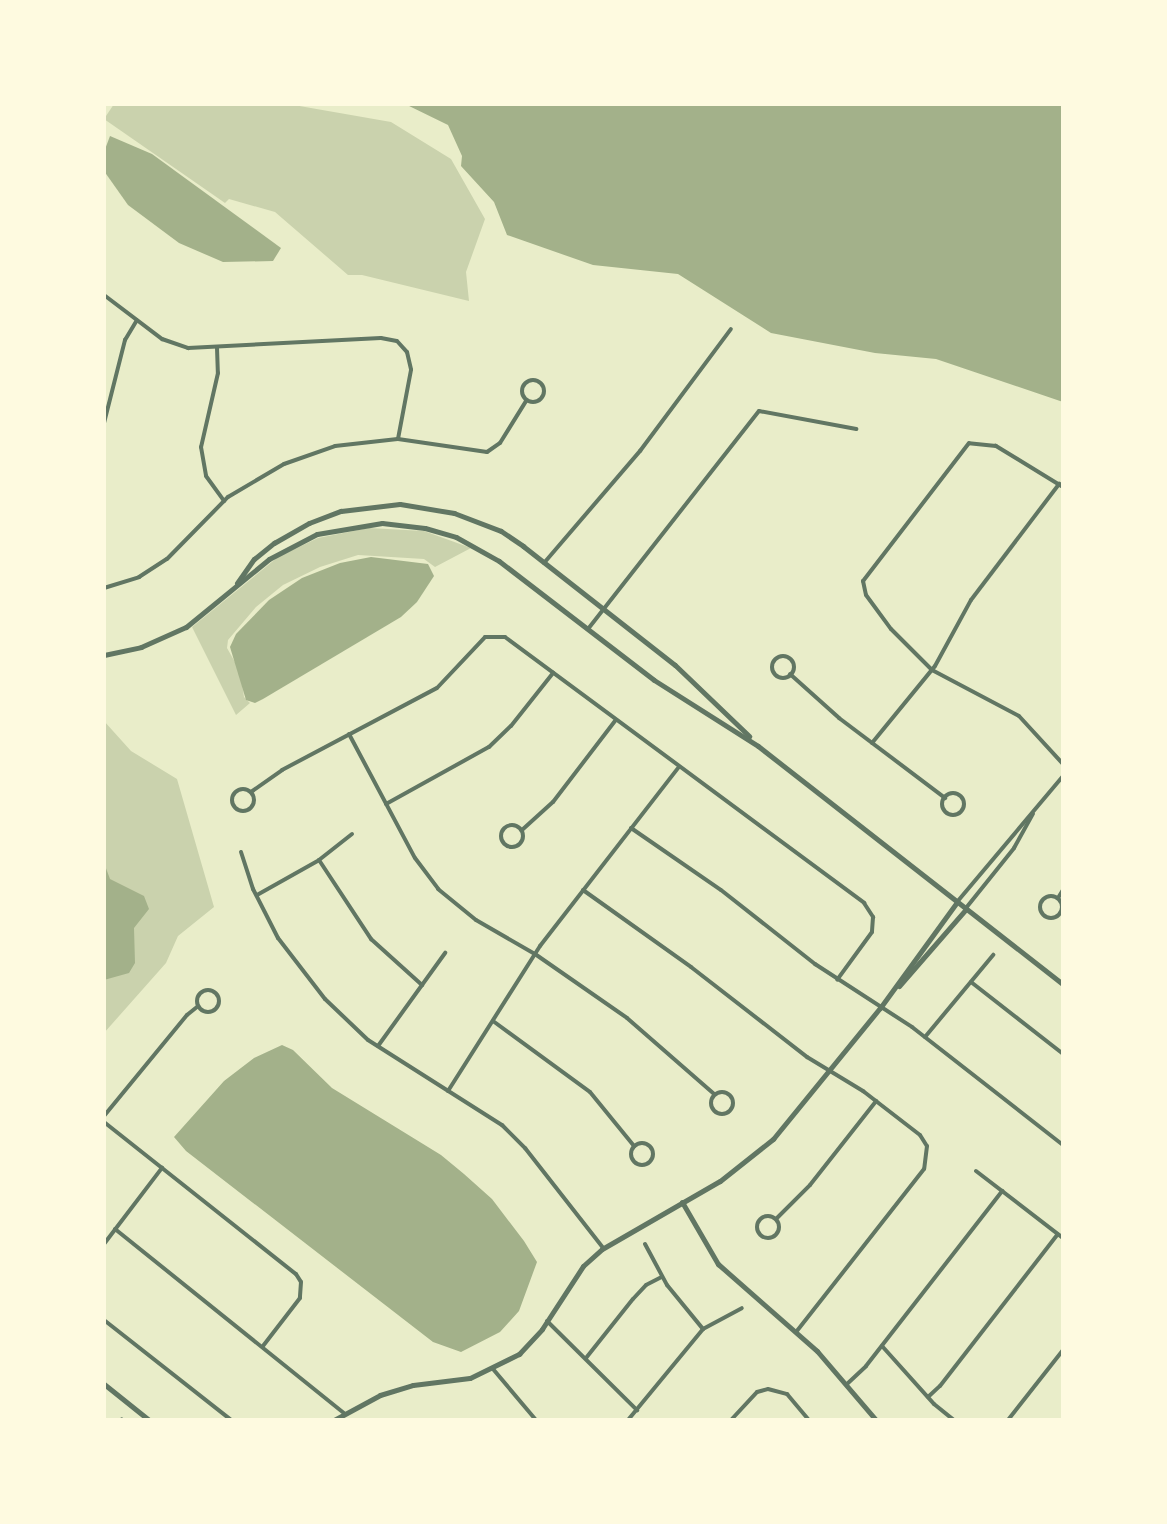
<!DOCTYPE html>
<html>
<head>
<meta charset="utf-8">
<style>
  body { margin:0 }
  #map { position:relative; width:1167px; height:1524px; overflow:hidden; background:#e9edc9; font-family:Signika,sans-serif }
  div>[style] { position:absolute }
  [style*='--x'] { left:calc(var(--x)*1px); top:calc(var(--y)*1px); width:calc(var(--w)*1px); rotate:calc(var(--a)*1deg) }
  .green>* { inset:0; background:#cad2ad }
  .water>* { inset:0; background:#a3b18a }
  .minor>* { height:4px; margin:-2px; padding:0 2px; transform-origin:2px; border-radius:2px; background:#617663 }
  .minor>.ring { margin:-2px; padding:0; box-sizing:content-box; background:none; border:4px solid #617663; border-radius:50% }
  .tertiary>* { height:5px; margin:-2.5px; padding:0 2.5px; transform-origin:2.5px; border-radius:2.5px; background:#617663 }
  span { translate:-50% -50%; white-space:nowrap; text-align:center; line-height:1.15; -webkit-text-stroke:7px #fefae0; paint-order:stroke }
  .frame { position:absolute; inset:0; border:106px solid #fefae0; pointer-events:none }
</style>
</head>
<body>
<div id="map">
  <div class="green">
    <i style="clip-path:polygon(114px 104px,288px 104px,391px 122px,451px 159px,485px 219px,466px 272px,469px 301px,362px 275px,348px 275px,275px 212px,229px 199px,225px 203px,104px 119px)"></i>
    <i style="clip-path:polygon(369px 528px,424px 531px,471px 548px,435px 567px,424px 559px,358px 555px,320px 567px,283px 585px,256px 607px,228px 640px,227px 648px,240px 671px,244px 697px,250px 703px,236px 715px,192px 627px,278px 557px,318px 538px)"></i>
    <i style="clip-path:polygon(104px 721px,131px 751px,177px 779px,214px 907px,178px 936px,166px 963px,104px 1033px)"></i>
  </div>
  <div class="water">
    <i style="clip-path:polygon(405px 104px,1063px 104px,1063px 402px,936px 359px,875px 353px,771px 333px,678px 274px,593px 265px,507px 235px,494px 202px,461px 166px,462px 156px,448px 125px)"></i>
    <i style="clip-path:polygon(110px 136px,152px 154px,281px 248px,273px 261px,223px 262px,179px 243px,128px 205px,104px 171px,104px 152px)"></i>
    <i style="clip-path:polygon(371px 557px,428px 564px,434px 576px,417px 602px,401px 617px,263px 699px,255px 703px,246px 700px,230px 647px,236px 634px,269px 600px,302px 578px,340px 563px)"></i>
    <i style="clip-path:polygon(104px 863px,110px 879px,144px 896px,149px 909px,134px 928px,135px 963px,129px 973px,104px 980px)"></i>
    <i style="clip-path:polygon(282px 1045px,293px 1050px,332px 1088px,441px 1155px,464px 1174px,492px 1199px,524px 1241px,537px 1262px,519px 1311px,500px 1332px,461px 1352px,433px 1342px,186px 1151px,174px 1137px,224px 1081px,254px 1058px)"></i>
  </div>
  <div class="minor">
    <i style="--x:104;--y:295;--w:73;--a:37.2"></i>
    <i style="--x:162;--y:339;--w:28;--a:19"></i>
    <i style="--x:188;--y:348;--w:193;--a:-3"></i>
    <i style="--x:381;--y:338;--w:16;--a:11"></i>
    <i style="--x:397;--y:341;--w:15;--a:48"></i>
    <i style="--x:407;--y:352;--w:18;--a:77"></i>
    <i style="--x:411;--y:370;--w:70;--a:100.7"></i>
    <i style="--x:217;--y:348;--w:25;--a:88"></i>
    <i style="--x:218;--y:373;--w:76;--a:102.9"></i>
    <i style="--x:201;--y:447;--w:29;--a:80"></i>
    <i style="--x:206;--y:476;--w:31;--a:54"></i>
    <i class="ring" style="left:522px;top:380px;width:18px;height:18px"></i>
    <i style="--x:104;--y:423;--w:86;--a:-75.8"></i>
    <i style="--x:125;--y:340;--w:23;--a:-59"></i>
    <i style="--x:104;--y:473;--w:12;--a:90"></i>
    <i style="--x:1063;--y:487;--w:79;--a:-148.5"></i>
    <i style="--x:996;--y:446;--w:27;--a:-174"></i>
    <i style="--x:969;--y:443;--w:174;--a:127.5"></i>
    <i style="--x:863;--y:581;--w:14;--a:78"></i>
    <i style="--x:866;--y:595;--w:42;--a:53.7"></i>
    <i style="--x:891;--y:629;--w:58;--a:45"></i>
    <i style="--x:932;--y:670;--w:98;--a:27.9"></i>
    <i style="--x:1019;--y:716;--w:65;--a:47.5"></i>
    <i style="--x:544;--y:563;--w:148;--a:-49.4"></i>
    <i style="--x:640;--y:451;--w:152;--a:-53.3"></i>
    <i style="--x:104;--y:588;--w:37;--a:-17"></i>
    <i style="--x:139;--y:577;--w:33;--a:-33"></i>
    <i style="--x:167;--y:559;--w:87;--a:-45.5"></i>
    <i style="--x:228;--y:497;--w:65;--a:-30.5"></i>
    <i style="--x:284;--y:464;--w:54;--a:-19.4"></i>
    <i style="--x:335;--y:446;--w:63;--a:-6.3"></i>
    <i style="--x:398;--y:439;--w:90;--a:8.3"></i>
    <i style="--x:487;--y:452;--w:16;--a:-35"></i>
    <i style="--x:500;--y:443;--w:49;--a:-58.2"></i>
    <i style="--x:588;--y:629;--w:277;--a:-51.9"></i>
    <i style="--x:759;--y:411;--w:99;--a:10.5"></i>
    <i class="ring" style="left:772px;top:656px;width:18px;height:18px"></i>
    <i style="--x:790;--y:674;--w:66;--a:41.9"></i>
    <i style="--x:839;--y:718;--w:133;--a:37"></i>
    <i style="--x:349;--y:734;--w:140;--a:62"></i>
    <i style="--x:415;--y:858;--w:39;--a:53"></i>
    <i style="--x:438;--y:889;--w:49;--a:39.2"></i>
    <i style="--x:476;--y:920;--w:68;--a:30"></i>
    <i style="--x:535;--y:954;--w:112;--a:34.8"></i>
    <i style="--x:627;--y:1018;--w:116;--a:41.1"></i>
    <i style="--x:872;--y:743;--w:99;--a:-50.7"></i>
    <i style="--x:935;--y:666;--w:75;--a:-61.4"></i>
    <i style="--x:971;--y:600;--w:146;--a:-52.8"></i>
    <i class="ring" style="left:232px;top:789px;width:18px;height:18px"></i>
    <i style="--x:251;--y:792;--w:38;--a:-35"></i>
    <i style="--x:282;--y:770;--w:175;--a:-27.9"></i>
    <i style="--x:437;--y:688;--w:70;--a:-46.7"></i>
    <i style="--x:485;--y:637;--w:20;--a:0"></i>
    <i style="--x:505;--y:637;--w:447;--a:36.5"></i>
    <i style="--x:864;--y:903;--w:17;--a:57"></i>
    <i style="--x:873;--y:917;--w:15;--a:94"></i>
    <i style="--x:872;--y:932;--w:59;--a:126.1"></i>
    <i class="ring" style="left:942px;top:793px;width:18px;height:18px"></i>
    <i style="--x:386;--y:804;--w:118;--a:-29"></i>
    <i style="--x:489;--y:747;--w:30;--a:-44"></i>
    <i style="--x:511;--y:726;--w:68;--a:-51.6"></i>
    <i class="ring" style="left:501px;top:825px;width:18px;height:18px"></i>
    <i style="--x:631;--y:828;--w:109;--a:34.6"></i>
    <i style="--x:721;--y:890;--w:120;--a:38.2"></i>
    <i style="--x:815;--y:964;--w:116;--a:33"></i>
    <i style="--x:912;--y:1027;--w:192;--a:38"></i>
    <i style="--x:522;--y:830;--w:42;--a:-42.1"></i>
    <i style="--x:553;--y:802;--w:102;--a:-52.6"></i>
    <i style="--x:241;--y:852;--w:39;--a:72"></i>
    <i style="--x:253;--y:889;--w:55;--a:63"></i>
    <i style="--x:278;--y:938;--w:77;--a:52.4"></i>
    <i style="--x:325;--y:999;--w:59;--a:43.6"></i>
    <i style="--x:368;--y:1040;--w:159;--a:32.4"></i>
    <i style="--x:502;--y:1125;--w:33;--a:45"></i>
    <i style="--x:525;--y:1148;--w:127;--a:52"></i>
    <i style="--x:319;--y:860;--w:95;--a:56.6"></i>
    <i style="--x:371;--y:939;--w:69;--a:42"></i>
    <i style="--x:583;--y:890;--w:133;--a:35.5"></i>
    <i style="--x:691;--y:967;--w:147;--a:37.8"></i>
    <i style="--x:807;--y:1057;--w:66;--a:31.3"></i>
    <i style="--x:863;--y:1091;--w:72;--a:37.7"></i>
    <i style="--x:920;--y:1135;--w:13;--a:58"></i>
    <i style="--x:927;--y:1146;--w:23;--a:97"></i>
    <i style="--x:924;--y:1169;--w:206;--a:128.1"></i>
    <i style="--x:257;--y:895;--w:71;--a:-29.4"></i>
    <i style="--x:319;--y:860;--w:42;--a:-38.2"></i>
    <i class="ring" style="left:1040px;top:896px;width:18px;height:18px"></i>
    <i style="--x:1058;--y:898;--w:9;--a:-58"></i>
    <i style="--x:957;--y:902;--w:165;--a:-49.9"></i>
    <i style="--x:966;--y:908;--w:77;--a:-51.3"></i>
    <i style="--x:1014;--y:848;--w:39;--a:-61"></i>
    <i style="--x:971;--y:982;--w:117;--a:38"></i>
    <i class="ring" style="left:197px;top:990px;width:18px;height:18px"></i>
    <i style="--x:493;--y:1021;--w:120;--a:36.2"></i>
    <i style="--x:590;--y:1092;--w:70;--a:50.8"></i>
    <i style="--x:925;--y:1037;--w:107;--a:-50.3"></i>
    <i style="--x:378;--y:1046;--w:115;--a:-54.2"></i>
    <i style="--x:448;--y:1091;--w:172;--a:-57.6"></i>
    <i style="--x:540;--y:946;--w:227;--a:-52.2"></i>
    <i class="ring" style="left:711px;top:1092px;width:18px;height:18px"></i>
    <i style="--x:104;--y:1116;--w:131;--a:-50.6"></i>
    <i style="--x:187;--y:1015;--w:14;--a:-39"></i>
    <i style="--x:104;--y:1122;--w:245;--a:38.4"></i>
    <i style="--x:296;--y:1274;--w:9;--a:58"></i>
    <i style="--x:301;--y:1282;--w:16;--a:94"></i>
    <i style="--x:300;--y:1298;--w:61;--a:127.6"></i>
    <i class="ring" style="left:631px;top:1143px;width:18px;height:18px"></i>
    <i style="--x:976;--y:1171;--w:110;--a:37.6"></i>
    <i class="ring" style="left:757px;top:1216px;width:18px;height:18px"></i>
    <i style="--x:776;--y:1219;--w:48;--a:-45"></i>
    <i style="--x:810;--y:1185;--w:107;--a:-51.8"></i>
    <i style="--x:115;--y:1229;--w:294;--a:38.8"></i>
    <i style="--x:104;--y:1244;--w:96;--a:-52.7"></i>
    <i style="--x:645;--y:1244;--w:47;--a:61.8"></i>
    <i style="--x:667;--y:1285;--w:57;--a:50.7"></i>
    <i style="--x:104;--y:1320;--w:162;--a:38.2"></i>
    <i style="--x:547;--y:1321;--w:127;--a:44.7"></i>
    <i style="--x:882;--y:1346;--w:78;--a:48.1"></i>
    <i style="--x:934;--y:1404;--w:26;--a:39"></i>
    <i style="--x:586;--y:1358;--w:75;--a:-51.5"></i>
    <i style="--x:633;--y:1299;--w:19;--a:-47"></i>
    <i style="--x:646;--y:1285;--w:18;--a:-27"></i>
    <i style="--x:493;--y:1369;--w:67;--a:49.9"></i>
    <i style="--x:847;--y:1384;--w:26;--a:-43"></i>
    <i style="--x:866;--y:1366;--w:222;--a:-52.1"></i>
    <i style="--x:928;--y:1397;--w:16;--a:-43"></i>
    <i style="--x:940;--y:1386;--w:192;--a:-52.2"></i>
    <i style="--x:121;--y:1420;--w:1;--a:-45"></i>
    <i style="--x:628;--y:1420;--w:118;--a:-50.5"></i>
    <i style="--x:703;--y:1329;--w:44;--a:-28.3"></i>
    <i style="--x:731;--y:1420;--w:38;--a:-47"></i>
    <i style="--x:757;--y:1392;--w:11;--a:-15"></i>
    <i style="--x:768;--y:1389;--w:20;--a:15"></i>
    <i style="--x:787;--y:1394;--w:34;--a:50"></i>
    <i style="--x:1008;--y:1420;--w:89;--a:-51.8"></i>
  </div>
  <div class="tertiary">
    <i style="--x:237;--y:583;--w:29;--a:-55"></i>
    <i style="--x:254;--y:559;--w:26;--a:-39"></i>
    <i style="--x:274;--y:543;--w:40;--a:-29.7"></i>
    <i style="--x:309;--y:523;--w:34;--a:-21"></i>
    <i style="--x:341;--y:511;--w:59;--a:-6.8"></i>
    <i style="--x:400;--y:504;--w:55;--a:9.5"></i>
    <i style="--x:454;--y:513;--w:50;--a:21"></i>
    <i style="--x:501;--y:531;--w:27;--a:34"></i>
    <i style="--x:523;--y:546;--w:193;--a:38.1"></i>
    <i style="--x:675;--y:665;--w:103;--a:43.8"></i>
    <i style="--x:104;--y:655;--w:38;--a:-12"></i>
    <i style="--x:141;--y:647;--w:49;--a:-24"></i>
    <i style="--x:186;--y:627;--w:107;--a:-39.3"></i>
    <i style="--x:269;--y:559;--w:54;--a:-27.5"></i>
    <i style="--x:317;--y:534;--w:66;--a:-9.6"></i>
    <i style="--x:382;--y:523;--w:43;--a:6.6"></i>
    <i style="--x:425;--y:528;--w:32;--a:16"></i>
    <i style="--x:456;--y:537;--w:49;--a:29.2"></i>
    <i style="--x:499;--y:561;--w:195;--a:37.5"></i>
    <i style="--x:654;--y:680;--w:123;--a:32.4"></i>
    <i style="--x:758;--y:746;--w:387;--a:38"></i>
    <i style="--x:899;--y:986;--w:102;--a:-49"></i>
    <i style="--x:682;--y:1202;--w:72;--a:59.9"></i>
    <i style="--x:718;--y:1264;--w:132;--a:41.3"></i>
    <i style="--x:817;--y:1351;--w:91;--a:49.5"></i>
    <i style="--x:104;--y:1384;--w:58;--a:38.7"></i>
    <i style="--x:334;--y:1420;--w:52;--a:-28.5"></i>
    <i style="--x:380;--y:1395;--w:34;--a:-17"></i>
    <i style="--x:413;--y:1385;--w:57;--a:-7"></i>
    <i style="--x:470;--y:1378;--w:55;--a:-26.1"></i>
    <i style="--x:519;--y:1354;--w:34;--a:-47"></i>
    <i style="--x:542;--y:1329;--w:75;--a:-56.9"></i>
    <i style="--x:583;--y:1266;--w:25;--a:-42"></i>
    <i style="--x:602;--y:1249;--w:136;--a:-30"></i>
    <i style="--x:720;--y:1181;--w:68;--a:-38.4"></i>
    <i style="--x:773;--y:1139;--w:169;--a:-50.8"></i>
    <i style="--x:880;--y:1008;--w:131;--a:-54"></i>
  </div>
  <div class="frame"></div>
</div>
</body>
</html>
